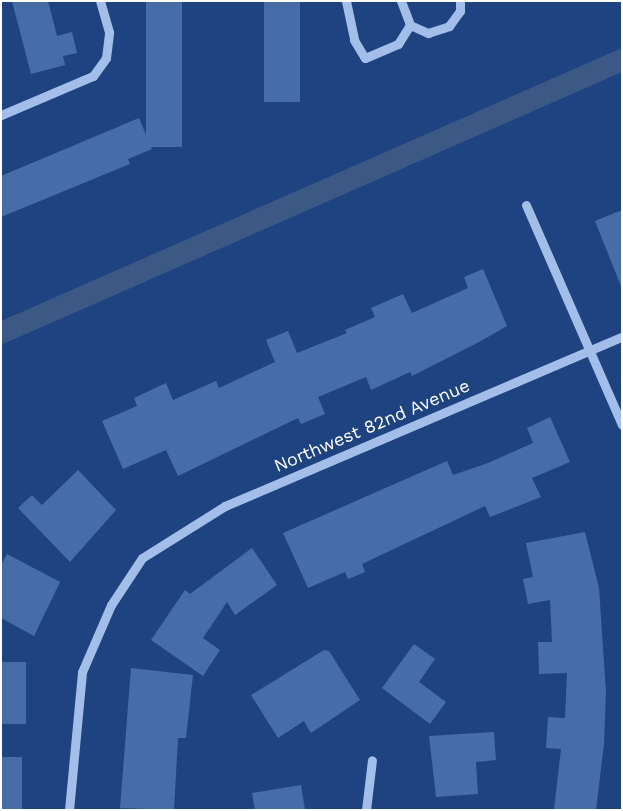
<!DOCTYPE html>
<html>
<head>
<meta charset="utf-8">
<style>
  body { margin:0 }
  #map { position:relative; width:623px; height:811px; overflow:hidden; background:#1e4380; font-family:"Work Sans",sans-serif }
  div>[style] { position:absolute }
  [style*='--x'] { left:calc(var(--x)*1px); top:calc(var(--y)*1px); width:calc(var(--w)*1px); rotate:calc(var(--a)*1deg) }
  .canal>* { height:22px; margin:-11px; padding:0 11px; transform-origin:11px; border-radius:11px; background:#3c5885 }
  .building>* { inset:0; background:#476da9; transform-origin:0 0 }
  .minor>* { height:9px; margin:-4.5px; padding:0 4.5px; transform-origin:4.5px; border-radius:4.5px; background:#a3bee8 }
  span { translate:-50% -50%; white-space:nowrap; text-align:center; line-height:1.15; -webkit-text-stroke:4.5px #1e4380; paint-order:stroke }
  .street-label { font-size:18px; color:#fff }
  .frame { position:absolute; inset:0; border:2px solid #fff; pointer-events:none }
</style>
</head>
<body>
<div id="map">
  <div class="canal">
    <i style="--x:1;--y:333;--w:678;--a:-23.73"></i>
  </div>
  <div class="building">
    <i style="clip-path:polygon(12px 1px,48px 1px,57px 36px,72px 32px,77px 53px,63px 56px,65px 65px,31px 74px)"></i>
    <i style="left:146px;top:1px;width:36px;height:146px"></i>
    <i style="left:264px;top:1px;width:36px;height:101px"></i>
    <i style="clip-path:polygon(139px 118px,152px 149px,128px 159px,130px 164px,1px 217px,1px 176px)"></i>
    <i style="clip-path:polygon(622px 210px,622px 286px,621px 286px,595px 221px)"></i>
    <i style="clip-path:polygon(483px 269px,507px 326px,481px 341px,412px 376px,410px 372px,371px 390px,366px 377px,318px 397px,325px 414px,301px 424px,298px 418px,178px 476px,166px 450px,123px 469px,102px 421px,137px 406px,134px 398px,166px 383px,173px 400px,216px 381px,219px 388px,275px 362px,266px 340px,288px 331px,297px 353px,347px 333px,345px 330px,375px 317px,371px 308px,403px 294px,412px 313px,468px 288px,464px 277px)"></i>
    <i style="clip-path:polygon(550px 417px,570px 462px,532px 478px,541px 497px,490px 517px,485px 506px,362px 564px,365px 572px,348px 579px,345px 572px,308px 588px,283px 533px,447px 461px,453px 475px,488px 463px,533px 443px,527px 428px)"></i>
    <i style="clip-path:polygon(78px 470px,116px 510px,70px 562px,18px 508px,32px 495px,42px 505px)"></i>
    <i style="clip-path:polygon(585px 532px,599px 588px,606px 692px,604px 744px,596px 810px,554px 810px,561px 749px,546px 748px,548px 717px,565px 718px,567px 673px,539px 674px,538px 642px,552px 642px,550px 600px,528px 604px,523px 579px,533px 577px,526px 543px)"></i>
    <i style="clip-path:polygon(252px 548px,277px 585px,235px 615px,227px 602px,203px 638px,220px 650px,203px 676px,151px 640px,185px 590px,190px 594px)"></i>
    <i style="clip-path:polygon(7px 554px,60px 582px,34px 636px,1px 618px,1px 565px)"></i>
    <i style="clip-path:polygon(414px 644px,435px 659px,419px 682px,446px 702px,430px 724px,382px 688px)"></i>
    <i style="clip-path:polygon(324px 650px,329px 651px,360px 700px,311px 733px,304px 721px,278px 738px,251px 695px)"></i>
    <i style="left:1px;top:662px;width:25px;height:62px"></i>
    <i style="clip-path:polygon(131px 668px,193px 675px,186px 738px,178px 738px,174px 810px,120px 808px)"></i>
    <i style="clip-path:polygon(494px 732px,496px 760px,476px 762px,478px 794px,436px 797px,429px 736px)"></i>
    <i style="left:1px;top:757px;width:21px;height:53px"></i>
    <i style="clip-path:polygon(301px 785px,305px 810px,255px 810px,252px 793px)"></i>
  </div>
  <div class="minor">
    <i style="--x:346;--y:1;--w:40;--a:78"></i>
    <i style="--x:354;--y:40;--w:21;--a:59"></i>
    <i style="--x:365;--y:58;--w:36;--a:-23"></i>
    <i style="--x:398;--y:44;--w:22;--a:-58"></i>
    <i style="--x:401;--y:1;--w:26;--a:69"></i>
    <i style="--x:410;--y:25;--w:20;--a:24"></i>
    <i style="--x:428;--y:33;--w:22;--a:-18"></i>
    <i style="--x:449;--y:26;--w:19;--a:-54"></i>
    <i style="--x:460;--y:11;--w:10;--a:-90"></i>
    <i style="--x:1;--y:115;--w:100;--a:-23"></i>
    <i style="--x:93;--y:76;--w:22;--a:-54"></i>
    <i style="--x:106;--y:58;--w:26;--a:-83"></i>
    <i style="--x:109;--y:32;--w:32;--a:-106"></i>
    <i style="--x:526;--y:205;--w:240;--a:66.4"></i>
    <i style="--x:69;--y:810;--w:139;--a:-84.6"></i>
    <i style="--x:82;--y:672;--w:73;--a:-66.6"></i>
    <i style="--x:111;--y:605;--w:56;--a:-56.6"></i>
    <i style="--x:142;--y:558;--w:98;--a:-32.1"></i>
    <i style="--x:225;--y:506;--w:431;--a:-23.1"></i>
    <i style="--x:366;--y:810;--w:50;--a:-83.2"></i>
  </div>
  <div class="street-label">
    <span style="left:372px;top:426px;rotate:-23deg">Northwest 82nd Avenue</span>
  </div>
  <div class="frame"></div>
</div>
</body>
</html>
